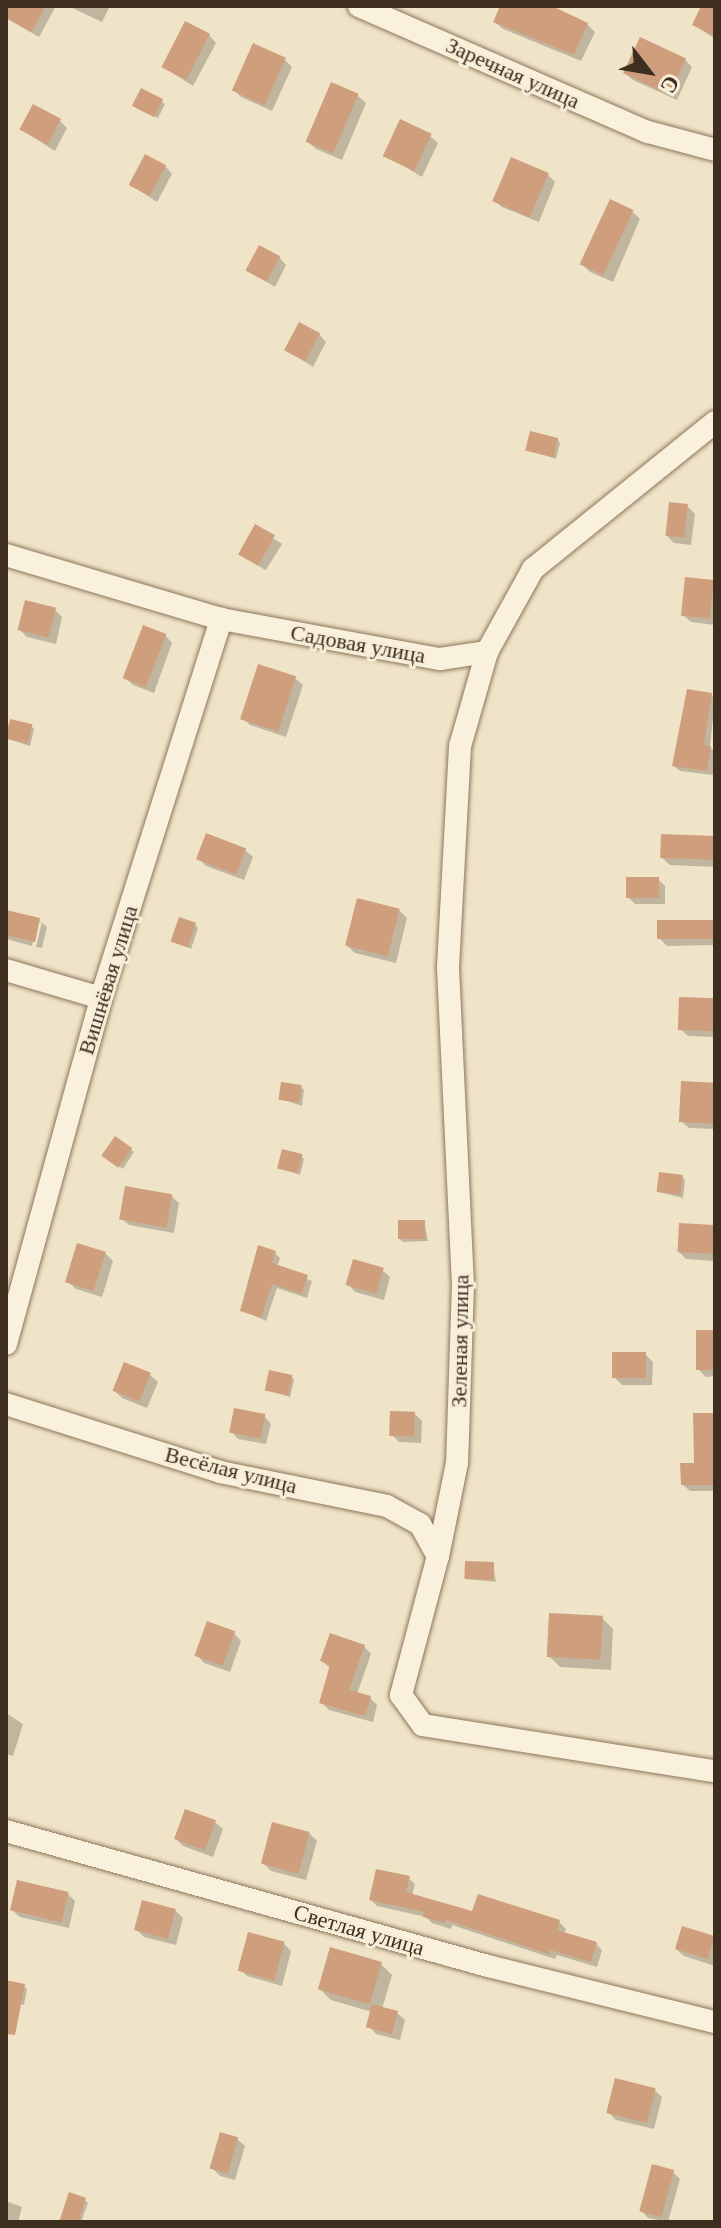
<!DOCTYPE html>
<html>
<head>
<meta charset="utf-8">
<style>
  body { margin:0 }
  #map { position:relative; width:721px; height:2228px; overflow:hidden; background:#f0e4c8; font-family:Georgia,serif }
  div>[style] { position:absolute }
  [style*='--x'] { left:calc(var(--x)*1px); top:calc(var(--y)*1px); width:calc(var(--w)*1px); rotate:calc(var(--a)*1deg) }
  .shadow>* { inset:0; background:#0003; transform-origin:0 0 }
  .building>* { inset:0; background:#cf9f7d; transform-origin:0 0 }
  .roads { filter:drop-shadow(0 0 2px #8d765c) drop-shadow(0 0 2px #8d765c) }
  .minor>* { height:22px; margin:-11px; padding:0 11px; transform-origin:11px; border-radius:11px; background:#faf1dc }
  span { translate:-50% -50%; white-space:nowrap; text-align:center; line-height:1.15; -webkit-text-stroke:6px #f7eed8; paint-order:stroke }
  .street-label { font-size:22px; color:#3d2e20 }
  .frame { position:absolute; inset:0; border:8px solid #3d2e20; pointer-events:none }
  .north { position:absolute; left:609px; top:32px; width:80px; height:80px; -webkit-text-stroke:6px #f7eed8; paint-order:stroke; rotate:121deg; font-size:22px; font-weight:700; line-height:32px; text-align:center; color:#3d2e20 }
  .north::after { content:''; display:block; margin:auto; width:28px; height:36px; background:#3d2e20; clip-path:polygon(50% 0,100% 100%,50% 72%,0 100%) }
</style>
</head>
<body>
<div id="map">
  <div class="shadow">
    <i style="clip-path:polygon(6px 6px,56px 6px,39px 37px,6px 18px)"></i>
    <i style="clip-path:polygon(68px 6px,110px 6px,102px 22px)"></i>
    <i style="clip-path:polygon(502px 6px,543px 6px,587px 24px,595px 32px,581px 61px,503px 29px,495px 22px)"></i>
    <i style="clip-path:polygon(703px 6px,715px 6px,715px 39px,694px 25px)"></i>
    <i style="clip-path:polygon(209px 35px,216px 43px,193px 86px,163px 67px)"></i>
    <i style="clip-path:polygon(254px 46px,285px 60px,292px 67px,272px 111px,241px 97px,234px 90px)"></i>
    <i style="clip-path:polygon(685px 60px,692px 67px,677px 100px,633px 80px,625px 73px)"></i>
    <i style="clip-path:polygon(358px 96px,366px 103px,342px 160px,316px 149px,308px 142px)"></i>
    <i style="clip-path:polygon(161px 101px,165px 104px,158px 118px,138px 109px)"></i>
    <i style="clip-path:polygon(59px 120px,67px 128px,55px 151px,22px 130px)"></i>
    <i style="clip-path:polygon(430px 136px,438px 143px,422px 177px,385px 155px)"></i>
    <i style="clip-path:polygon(165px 166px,172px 174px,157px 202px,131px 185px)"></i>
    <i style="clip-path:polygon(548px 175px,555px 182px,539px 222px,502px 207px,495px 200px)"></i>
    <i style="clip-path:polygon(633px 212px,640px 219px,613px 282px,590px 272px,583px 265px)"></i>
    <i style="clip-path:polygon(279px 257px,286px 265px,275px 287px,248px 270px)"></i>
    <i style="clip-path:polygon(319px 334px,326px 342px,313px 367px,287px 350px)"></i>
    <i style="clip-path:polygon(557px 439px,560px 443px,556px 459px,527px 449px)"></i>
    <i style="clip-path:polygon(687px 506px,695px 514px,691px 545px,674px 543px,667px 536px)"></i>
    <i style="left:255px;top:527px;width:32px;height:31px;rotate:32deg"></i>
    <i style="clip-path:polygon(713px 582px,715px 625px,691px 622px,683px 615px)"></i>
    <i style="clip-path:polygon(55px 610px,62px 617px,56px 644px,27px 637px,20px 630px)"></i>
    <i style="clip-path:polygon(165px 635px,172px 643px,154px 693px,133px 685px,125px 678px)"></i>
    <i style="clip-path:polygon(295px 678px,303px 685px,286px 737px,250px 725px,242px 718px)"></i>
    <i style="clip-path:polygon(711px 695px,715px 699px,710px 747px,715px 752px,713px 775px,680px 771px,674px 766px)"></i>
    <i style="clip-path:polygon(31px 726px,34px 729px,30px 746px,8px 739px)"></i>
    <i style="clip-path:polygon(715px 838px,715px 867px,670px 865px,662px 858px)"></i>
    <i style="clip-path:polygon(245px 850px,253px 857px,244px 880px,206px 866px,199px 859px)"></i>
    <i style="clip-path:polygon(658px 879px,665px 886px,665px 904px,635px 904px,628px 897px)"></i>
    <i style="clip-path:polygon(399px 910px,407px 918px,396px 963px,355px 953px,347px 946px)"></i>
    <i style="clip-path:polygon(6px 912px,39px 920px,47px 927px,42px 948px,36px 947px,42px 922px,37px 922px,32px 946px,6px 939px)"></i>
    <i style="clip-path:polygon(713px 922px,715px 945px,667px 946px,660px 939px)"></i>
    <i style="clip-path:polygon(195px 924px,198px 928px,191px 949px,174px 941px)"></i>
    <i style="clip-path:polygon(715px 1000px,715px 1037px,688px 1036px,680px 1029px)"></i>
    <i style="clip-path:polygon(715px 1085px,715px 1129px,689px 1128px,681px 1121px)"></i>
    <i style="clip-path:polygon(301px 1087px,304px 1090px,302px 1106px,281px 1099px)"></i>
    <i style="clip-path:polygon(131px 1149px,134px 1152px,123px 1169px,108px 1158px)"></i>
    <i style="clip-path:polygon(301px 1156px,304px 1159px,300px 1175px,279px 1167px)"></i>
    <i style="clip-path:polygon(682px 1177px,685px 1180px,683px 1198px,658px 1192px)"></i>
    <i style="clip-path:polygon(171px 1196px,179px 1203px,174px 1233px,129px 1225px,121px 1218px)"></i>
    <i style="clip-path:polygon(424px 1222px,428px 1241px,403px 1242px,399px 1238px)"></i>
    <i style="clip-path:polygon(715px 1227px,715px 1261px,686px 1259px,679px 1252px)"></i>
    <i style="clip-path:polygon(105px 1253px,113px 1261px,102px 1297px,76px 1289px,68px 1282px)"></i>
    <i style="clip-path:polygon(275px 1253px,280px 1258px,277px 1267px,312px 1281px,307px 1298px,277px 1288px,266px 1321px,243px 1310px)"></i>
    <i style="clip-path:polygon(382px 1270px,390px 1277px,384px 1300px,355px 1292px,348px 1284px)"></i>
    <i style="clip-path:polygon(715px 1332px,715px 1376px,706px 1377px,698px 1369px)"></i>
    <i style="clip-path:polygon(645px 1354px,653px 1362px,652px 1385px,622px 1385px,614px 1377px)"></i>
    <i style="clip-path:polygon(150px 1375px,158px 1382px,147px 1408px,122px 1398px,114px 1390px)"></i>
    <i style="clip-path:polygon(291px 1376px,294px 1380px,290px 1397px,266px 1390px)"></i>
    <i style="clip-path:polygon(415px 1414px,422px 1421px,421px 1443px,399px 1442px,392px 1435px)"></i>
    <i style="clip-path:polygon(715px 1415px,715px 1491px,690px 1491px,683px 1485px,696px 1465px)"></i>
    <i style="clip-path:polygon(264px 1416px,271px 1424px,266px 1444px,238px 1439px,231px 1431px)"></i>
    <i style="clip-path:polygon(493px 1564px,496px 1582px,466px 1579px)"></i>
    <i style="clip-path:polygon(602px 1618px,613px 1629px,611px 1670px,560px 1667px,549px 1656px)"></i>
    <i style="clip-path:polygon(234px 1633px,241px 1641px,230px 1672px,204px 1663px,197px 1655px)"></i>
    <i style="clip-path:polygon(364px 1646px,371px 1654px,357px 1694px,370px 1698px,377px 1705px,373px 1722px,329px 1710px,322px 1703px,331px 1669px,322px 1661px)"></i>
    <i style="clip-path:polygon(6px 1713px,23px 1724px,13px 1756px,6px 1754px)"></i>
    <i style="clip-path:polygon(215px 1822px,223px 1829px,213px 1857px,183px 1846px,176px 1839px)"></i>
    <i style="clip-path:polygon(309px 1833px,317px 1841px,306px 1880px,271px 1871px,263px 1863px)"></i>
    <i style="clip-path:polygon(408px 1878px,415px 1884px,412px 1896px,473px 1913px,559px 1922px,566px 1929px,564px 1934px,596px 1944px,602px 1950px,597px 1967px,557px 1955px,555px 1959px,452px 1925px,451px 1929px,432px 1923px,426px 1917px,377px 1906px,371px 1900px)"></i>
    <i style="clip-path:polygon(68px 1894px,75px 1901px,69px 1928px,20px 1917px,12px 1910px)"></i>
    <i style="clip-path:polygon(175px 1910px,183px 1918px,176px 1945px,144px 1937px,137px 1930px)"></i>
    <i style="clip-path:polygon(714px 1938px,715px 1966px,684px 1956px,676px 1949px)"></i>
    <i style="clip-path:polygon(284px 1944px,291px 1951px,282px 1986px,247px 1976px,240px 1969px)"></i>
    <i style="clip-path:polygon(381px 1964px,392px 1975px,382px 2009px,397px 2013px,405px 2020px,400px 2040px,376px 2034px,369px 2026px,372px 2012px,331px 2000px,320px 1989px)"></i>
    <i style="clip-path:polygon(24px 1986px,27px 1989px,24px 2005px,6px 2001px)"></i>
    <i style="clip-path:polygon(654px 2090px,662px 2097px,654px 2129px,616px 2120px,609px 2113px)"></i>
    <i style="clip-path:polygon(237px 2139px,245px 2146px,235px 2180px,220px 2176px,213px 2169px)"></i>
    <i style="clip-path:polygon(673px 2172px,680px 2179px,668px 2222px,648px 2218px,641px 2210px)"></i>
    <i style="clip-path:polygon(85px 2200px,88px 2203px,81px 2222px,64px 2222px)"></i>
    <i style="clip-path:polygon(6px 2201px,22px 2207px,18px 2222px,6px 2219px)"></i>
  </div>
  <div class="building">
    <i style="clip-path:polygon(6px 6px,46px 6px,31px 32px,6px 18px)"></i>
    <i style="clip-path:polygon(500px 6px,552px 6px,588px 23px,574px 55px,493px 22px)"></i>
    <i style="clip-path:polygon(701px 6px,715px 6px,715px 36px,692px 25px)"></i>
    <i style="left:185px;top:21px;width:28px;height:52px;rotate:27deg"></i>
    <i style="left:640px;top:37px;width:51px;height:40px;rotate:25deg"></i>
    <i style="left:253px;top:43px;width:36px;height:52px;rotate:24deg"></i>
    <i style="left:331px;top:82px;width:30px;height:65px;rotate:23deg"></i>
    <i style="left:141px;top:88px;width:25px;height:20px;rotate:27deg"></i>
    <i style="left:33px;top:104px;width:32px;height:29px;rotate:28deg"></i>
    <i style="left:400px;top:119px;width:35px;height:41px;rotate:25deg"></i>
    <i style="left:145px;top:154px;width:24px;height:35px;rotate:28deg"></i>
    <i style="left:511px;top:157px;width:41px;height:48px;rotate:23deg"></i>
    <i style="left:610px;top:199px;width:26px;height:72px;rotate:25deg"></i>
    <i style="left:259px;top:245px;width:24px;height:29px;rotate:28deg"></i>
    <i style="left:299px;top:322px;width:24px;height:32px;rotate:28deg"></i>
    <i style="left:530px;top:431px;width:29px;height:20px;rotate:14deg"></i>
    <i style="left:669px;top:502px;width:19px;height:34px;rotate:6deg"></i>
    <i style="left:255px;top:524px;width:23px;height:35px;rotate:29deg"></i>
    <i style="left:685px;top:577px;width:29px;height:39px;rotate:6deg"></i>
    <i style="left:25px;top:600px;width:32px;height:31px;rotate:14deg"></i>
    <i style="left:143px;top:625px;width:25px;height:57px;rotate:21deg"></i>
    <i style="left:258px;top:664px;width:40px;height:58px;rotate:18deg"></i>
    <i style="clip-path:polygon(687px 689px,712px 693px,704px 745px,711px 746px,707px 771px,672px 766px)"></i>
    <i style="left:10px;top:719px;width:23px;height:20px;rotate:13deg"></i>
    <i style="left:206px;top:833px;width:43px;height:28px;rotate:21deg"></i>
    <i style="left:661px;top:834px;width:54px;height:24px;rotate:2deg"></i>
    <i style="left:626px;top:877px;width:33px;height:21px"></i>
    <i style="left:357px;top:898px;width:44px;height:49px;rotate:14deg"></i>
    <i style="clip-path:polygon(6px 910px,40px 918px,35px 942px,6px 935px)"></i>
    <i style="left:179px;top:917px;width:18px;height:26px;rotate:19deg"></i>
    <i style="left:714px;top:920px;width:19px;height:57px;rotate:90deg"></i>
    <i style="left:679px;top:997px;width:36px;height:33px;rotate:2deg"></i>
    <i style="left:681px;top:1081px;width:34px;height:41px;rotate:3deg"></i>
    <i style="left:281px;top:1082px;width:21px;height:18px;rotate:8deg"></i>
    <i style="left:115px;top:1136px;width:21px;height:24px;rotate:35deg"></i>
    <i style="left:282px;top:1149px;width:21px;height:20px;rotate:14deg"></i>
    <i style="left:659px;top:1172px;width:24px;height:20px;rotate:7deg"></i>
    <i style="left:125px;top:1186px;width:48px;height:34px;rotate:10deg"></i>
    <i style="left:425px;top:1220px;width:19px;height:27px;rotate:90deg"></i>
    <i style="left:679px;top:1223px;width:36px;height:29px;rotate:3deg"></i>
    <i style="left:77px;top:1243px;width:30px;height:41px;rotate:17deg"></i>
    <i style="clip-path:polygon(258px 1245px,276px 1251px,272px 1263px,308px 1275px,302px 1294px,272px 1284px,261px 1318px,240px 1311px)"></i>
    <i style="left:353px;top:1259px;width:32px;height:27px;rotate:16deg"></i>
    <i style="left:696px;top:1330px;width:19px;height:40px"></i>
    <i style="left:612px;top:1352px;width:34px;height:26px"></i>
    <i style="left:124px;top:1362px;width:29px;height:31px;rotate:22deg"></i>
    <i style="left:269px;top:1370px;width:24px;height:21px;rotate:12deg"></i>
    <i style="left:234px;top:1408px;width:32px;height:25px;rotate:11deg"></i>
    <i style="left:390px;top:1411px;width:25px;height:25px;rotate:2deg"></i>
    <i style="clip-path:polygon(693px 1413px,715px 1413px,715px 1485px,681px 1485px,680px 1463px,694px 1463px)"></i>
    <i style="left:465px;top:1561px;width:29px;height:18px;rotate:2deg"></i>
    <i style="left:549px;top:1613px;width:54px;height:44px;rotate:3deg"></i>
    <i style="left:207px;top:1621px;width:30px;height:37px;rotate:20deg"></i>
    <i style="clip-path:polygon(330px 1633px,365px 1645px,349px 1690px,371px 1696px,365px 1716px,319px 1703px,330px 1665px,320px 1661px)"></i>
    <i style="left:185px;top:1809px;width:33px;height:32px;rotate:20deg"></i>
    <i style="left:272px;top:1822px;width:39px;height:43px;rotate:15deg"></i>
    <i style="clip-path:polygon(376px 1869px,410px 1876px,406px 1892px,472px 1911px,478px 1894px,560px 1920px,557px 1930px,597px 1942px,591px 1962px,550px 1950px,549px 1954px,446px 1920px,445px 1923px,423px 1917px,424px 1912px,369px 1900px)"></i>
    <i style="left:17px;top:1880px;width:53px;height:31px;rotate:13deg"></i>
    <i style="left:142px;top:1900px;width:35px;height:31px;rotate:15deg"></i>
    <i style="left:682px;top:1926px;width:34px;height:24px;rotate:17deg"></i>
    <i style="left:248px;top:1932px;width:38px;height:40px;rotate:15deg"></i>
    <i style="left:330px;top:1947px;width:54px;height:44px;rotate:16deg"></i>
    <i style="clip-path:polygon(6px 1980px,25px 1984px,15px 2035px,6px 2034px)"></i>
    <i style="left:372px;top:2004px;width:27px;height:24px;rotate:15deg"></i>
    <i style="left:615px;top:2078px;width:42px;height:36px;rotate:14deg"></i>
    <i style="left:220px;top:2132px;width:19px;height:38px;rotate:16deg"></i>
    <i style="left:652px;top:2164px;width:23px;height:49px;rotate:15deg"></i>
    <i style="clip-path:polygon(69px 2192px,86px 2198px,78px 2222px,59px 2222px)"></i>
  </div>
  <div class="roads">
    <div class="minor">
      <i style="--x:359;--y:6;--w:315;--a:23.6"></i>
      <i style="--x:648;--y:132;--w:69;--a:15"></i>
      <i style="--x:6;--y:555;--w:224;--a:16.6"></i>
      <i style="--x:221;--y:619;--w:223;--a:10.4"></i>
      <i style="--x:440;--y:659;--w:48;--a:-8.5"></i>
      <i style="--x:487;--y:652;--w:95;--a:-61"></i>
      <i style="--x:533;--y:569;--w:234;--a:-38.9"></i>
      <i style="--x:487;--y:652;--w:98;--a:106"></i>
      <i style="--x:460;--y:746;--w:222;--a:93.1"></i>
      <i style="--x:448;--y:968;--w:316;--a:87.3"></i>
      <i style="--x:463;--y:1284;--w:179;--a:91.9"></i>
      <i style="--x:457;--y:1463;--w:95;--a:101.5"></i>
      <i style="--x:438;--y:1556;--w:144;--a:104.9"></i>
      <i style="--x:401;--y:1695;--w:37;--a:54"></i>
      <i style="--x:423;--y:1725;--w:296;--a:9"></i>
      <i style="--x:6;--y:970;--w:99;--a:16.4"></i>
      <i style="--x:6;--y:1344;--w:359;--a:-74.6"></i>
      <i style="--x:101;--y:998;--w:398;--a:-72.4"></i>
      <i style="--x:6;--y:1404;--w:225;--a:17.6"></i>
      <i style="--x:220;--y:1472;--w:170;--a:11.5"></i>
      <i style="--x:387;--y:1506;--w:38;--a:29"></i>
      <i style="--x:420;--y:1524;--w:37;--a:61"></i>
      <i style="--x:6;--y:1831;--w:501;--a:15.65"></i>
      <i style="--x:488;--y:1966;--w:234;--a:13.9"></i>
    </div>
  </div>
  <div class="street-label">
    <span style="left:513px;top:73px;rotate:24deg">Заречная улица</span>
    <span style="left:358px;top:644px;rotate:10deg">Садовая улица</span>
    <span style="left:108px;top:980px;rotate:-73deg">Вишнёвая улица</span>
    <span style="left:460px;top:1341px;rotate:-89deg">Зеленая улица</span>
    <span style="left:231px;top:1470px;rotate:14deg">Весёлая улица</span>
    <span style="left:359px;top:1930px;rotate:16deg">Светлая улица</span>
  </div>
  <div class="frame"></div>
  <div class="north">С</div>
</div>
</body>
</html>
